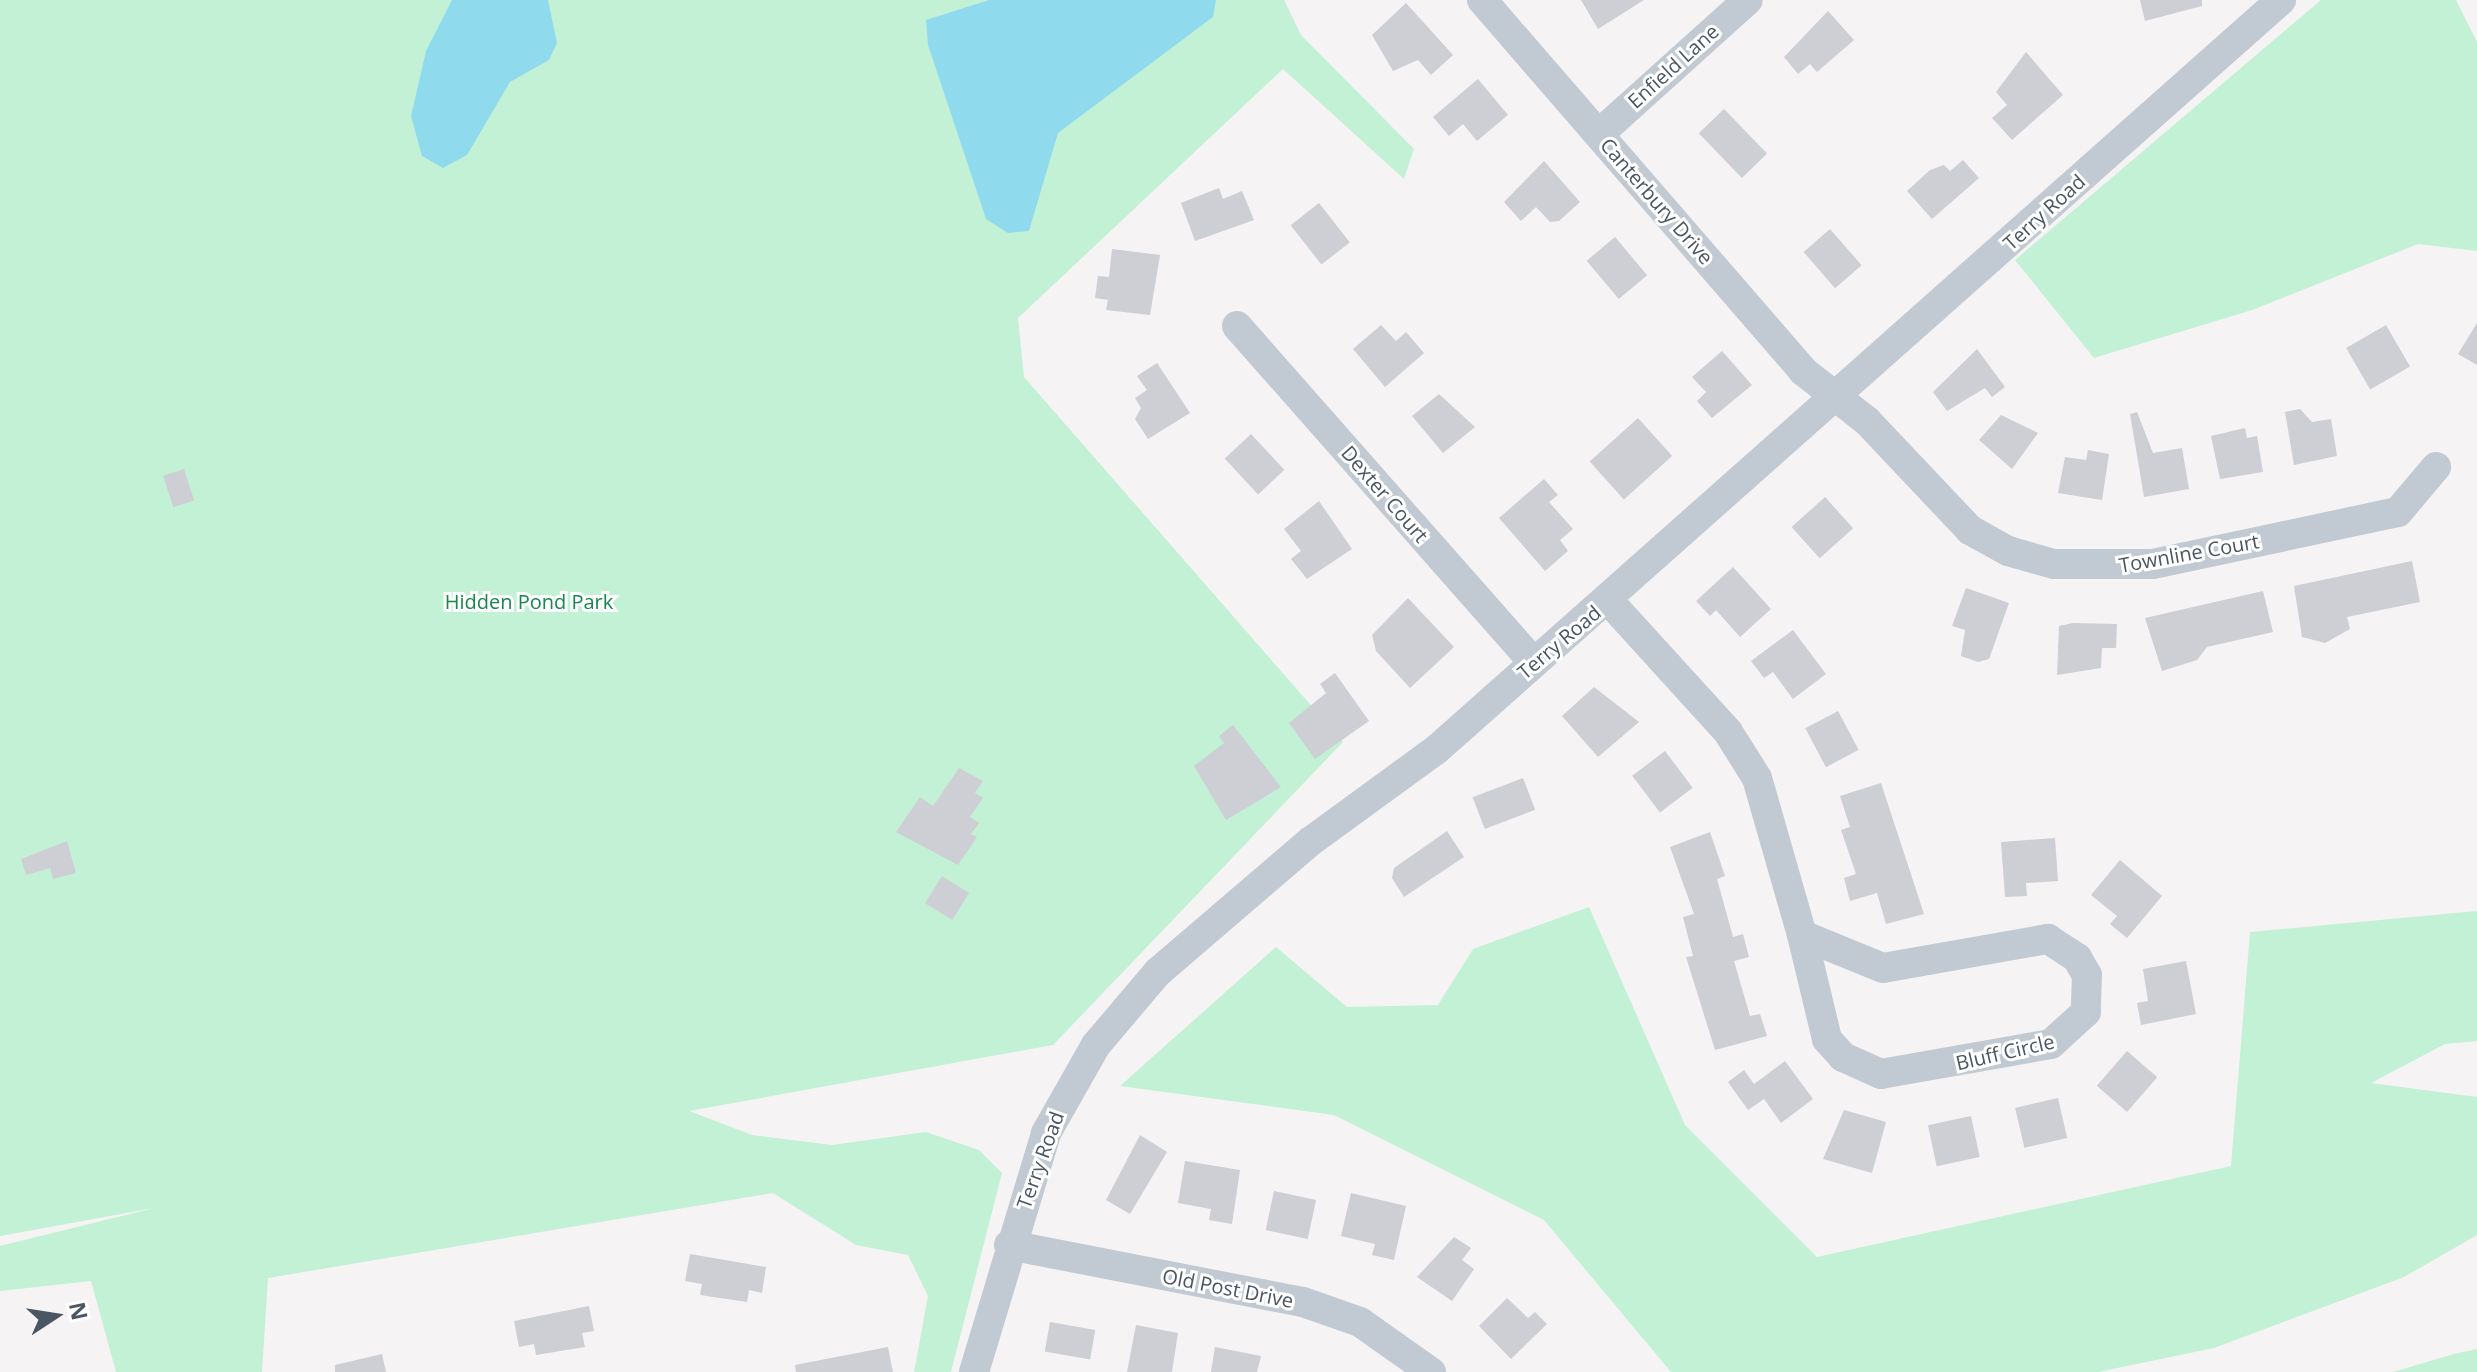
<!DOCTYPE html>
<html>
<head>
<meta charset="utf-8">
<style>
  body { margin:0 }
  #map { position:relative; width:2477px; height:1372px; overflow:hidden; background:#f5f3f3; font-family:"Open Sans",sans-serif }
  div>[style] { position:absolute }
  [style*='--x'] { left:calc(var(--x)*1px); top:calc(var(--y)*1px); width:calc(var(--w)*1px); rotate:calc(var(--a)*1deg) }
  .green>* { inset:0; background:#c3f1d5 }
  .water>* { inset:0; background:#90daee }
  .building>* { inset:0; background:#cdcfd5; transform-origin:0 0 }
  .minor>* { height:30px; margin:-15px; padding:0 15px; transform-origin:15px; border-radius:15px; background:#c1cad2 }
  span { translate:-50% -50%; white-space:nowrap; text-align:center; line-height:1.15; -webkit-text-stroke:6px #fff; paint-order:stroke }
  .street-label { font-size:20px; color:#4a5661 }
  .park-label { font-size:20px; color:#17864f }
  .north { position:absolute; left:16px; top:1276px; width:80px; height:80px; -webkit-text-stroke:6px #fff; paint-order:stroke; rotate:78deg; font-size:22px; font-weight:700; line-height:32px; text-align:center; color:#4a5661 }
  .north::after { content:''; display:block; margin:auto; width:28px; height:36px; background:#4a5661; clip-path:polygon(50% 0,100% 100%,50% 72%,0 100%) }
</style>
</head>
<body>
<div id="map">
  <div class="green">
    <i style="clip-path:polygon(0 0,1284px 0,1301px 35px,1414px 149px,1404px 179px,1283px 69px,1018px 318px,1024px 377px,1343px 742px,1053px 1045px,689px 1111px,752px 1135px,832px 1145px,926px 1132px,979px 1150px,1002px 1173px,951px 1372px,914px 1372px,928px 1296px,908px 1255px,856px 1245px,773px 1193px,268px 1278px,262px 1372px,116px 1372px,91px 1281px,0 1291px,0 1246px,154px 1208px,0 1236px)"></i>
    <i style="clip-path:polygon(2321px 0,2456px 0,2477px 42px,2477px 251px,2418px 244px,2252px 310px,2094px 358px,2015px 260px)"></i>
    <i style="clip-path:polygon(1589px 907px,1685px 1125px,1817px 1257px,2231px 1166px,2250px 932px,2477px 911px,2477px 1041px,2445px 1044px,2371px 1083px,2477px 1097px,2477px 1235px,2404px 1277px,2214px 1348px,2098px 1372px,1671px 1372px,1544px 1220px,1334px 1115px,1120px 1086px,1276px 947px,1347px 1007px,1438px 1005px,1473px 949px)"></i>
    <i style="clip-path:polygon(2477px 1349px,2477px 1372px,2393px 1372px,2454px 1354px)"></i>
  </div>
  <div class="water">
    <i style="clip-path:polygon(452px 0,548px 0,557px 43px,549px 60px,510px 82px,467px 155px,443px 168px,422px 156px,411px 116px,426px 51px)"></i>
    <i style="clip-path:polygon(989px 0,1216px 0,1213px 17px,1058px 133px,1029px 231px,1008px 233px,986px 219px,928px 45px,926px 20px)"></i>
  </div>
  <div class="building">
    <i style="clip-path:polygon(1581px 0,1644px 0,1598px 29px)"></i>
    <i style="clip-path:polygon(2140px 0,2202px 0,2202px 6px,2145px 21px)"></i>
    <i style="clip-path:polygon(1406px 3px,1453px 55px,1431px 75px,1418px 60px,1393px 71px,1372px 35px)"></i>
    <i style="clip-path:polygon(1828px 11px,1854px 40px,1817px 72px,1810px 64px,1798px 74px,1784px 57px)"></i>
    <i style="clip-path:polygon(2026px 52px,2063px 95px,2012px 140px,1992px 118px,2007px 105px,1996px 92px)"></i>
    <i style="clip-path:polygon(1478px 79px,1508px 115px,1477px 141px,1463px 124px,1449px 136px,1433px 117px)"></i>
    <i style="left:1724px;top:109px;width:62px;height:35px;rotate:46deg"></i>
    <i style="clip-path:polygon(1963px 160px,1979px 178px,1932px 219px,1907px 191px,1930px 170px,1944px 165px,1950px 171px)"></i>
    <i style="clip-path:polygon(1544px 161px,1580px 202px,1559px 221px,1550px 222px,1536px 207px,1521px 221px,1504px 202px)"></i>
    <i style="clip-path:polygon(1219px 188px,1223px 199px,1242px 191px,1254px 220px,1195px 241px,1181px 203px)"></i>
    <i style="left:1319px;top:203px;width:50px;height:36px;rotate:52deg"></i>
    <i style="left:1830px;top:229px;width:48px;height:35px;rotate:49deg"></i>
    <i style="left:1615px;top:237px;width:50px;height:37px;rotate:50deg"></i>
    <i style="clip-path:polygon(1112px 249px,1160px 255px,1150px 315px,1106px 310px,1108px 300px,1095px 298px,1098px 276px,1109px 277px)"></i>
    <i style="clip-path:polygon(2477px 323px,2477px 365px,2458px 354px)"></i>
    <i style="clip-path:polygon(1381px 325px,1396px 341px,1406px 332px,1424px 353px,1385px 387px,1353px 349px)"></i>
    <i style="left:2386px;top:325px;width:48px;height:46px;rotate:60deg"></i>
    <i style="clip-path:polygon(1977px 349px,2005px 387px,1992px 397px,1985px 388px,1947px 411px,1933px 392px)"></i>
    <i style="clip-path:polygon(1722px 351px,1752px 385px,1712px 418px,1697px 401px,1706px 392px,1692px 377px)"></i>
    <i style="clip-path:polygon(1157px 363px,1190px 413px,1148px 439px,1135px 419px,1141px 408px,1135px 398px,1147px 390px,1137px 376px)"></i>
    <i style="clip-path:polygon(1439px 394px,1475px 427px,1443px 453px,1412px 416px)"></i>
    <i style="clip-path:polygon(2300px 409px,2312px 422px,2331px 419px,2337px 456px,2294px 465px,2285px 412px)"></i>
    <i style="clip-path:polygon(2137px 412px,2153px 453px,2182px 448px,2189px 489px,2144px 497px,2130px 414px)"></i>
    <i style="clip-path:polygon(2001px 415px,2038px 433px,2012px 469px,1979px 440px)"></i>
    <i style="left:1638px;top:418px;width:51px;height:65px;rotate:48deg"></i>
    <i style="clip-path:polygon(2245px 428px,2247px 438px,2257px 436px,2263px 472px,2220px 479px,2211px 436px)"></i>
    <i style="left:1251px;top:434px;width:49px;height:36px;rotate:47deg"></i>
    <i style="clip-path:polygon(2088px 450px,2109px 454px,2102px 500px,2058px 493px,2065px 457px,2086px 460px)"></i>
    <i style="left:184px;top:469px;width:33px;height:22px;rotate:72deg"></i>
    <i style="clip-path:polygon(1544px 479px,1558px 495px,1549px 502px,1573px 529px,1560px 540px,1568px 551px,1545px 571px,1499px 518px)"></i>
    <i style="left:1825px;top:497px;width:42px;height:45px;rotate:48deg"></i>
    <i style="clip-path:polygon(1319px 501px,1352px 549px,1307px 579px,1291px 559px,1301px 551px,1284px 529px)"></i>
    <i style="clip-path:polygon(2412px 561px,2420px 602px,2347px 617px,2350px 629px,2325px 643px,2302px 637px,2294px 586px)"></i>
    <i style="clip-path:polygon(1733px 567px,1771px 609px,1740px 637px,1716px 610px,1710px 616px,1696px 601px)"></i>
    <i style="clip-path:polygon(1966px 588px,2009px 603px,1989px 659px,1978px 662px,1961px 656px,1965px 630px,1952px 626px)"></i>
    <i style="clip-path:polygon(2263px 591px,2273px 632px,2207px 647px,2197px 660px,2162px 671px,2145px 618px)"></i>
    <i style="clip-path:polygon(1408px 598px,1454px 647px,1410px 688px,1376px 651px,1372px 635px)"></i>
    <i style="clip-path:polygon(2073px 623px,2117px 624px,2116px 648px,2102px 648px,2101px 668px,2057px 675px,2059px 626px)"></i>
    <i style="clip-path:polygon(1793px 630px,1826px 674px,1793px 699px,1773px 672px,1764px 678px,1751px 661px)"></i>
    <i style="clip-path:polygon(1335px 673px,1369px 721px,1315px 759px,1289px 723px,1326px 693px,1320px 684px)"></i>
    <i style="clip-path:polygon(1594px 687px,1639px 722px,1598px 757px,1562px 716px)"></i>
    <i style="left:1838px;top:711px;width:44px;height:37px;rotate:62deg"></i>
    <i style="clip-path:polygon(1233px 725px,1281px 787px,1226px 820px,1194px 766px,1224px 743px,1219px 736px)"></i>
    <i style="left:1665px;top:751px;width:46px;height:41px;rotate:53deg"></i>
    <i style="clip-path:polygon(959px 768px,983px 781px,975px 793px,983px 798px,970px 817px,979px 823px,971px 834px,977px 837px,958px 865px,896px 832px,920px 797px,933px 806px)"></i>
    <i style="left:1523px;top:778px;width:34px;height:54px;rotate:69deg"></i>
    <i style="clip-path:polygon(1881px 783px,1924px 914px,1886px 924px,1877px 893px,1850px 901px,1844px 878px,1856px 874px,1841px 830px,1850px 827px,1840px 796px)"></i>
    <i style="clip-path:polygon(1447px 831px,1464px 857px,1404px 897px,1392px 878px,1394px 868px)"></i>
    <i style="clip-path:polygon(1710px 832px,1725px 876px,1717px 879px,1733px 937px,1743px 934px,1749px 957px,1734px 961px,1750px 1016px,1760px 1014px,1767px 1036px,1715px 1050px,1686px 957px,1693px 956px,1683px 917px,1694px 914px,1670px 847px)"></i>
    <i style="clip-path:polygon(2055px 838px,2058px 881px,2026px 883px,2027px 896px,2005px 897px,2001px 842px)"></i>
    <i style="clip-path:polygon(67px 841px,76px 873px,53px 879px,50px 868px,26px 875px,21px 859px)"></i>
    <i style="clip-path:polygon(2120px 860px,2162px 896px,2127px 938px,2110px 924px,2117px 916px,2091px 895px)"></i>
    <i style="left:942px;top:876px;width:32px;height:32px;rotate:32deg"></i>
    <i style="clip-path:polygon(2186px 961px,2196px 1014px,2141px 1025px,2137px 1003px,2148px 1001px,2143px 969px)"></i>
    <i style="left:2127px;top:1051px;width:40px;height:46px;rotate:41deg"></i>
    <i style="clip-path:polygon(1785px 1061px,1813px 1099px,1781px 1123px,1764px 1099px,1748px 1110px,1728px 1082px,1744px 1070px,1754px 1084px)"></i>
    <i style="left:2058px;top:1098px;width:41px;height:44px;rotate:77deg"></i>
    <i style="clip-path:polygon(1844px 1110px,1886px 1122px,1872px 1173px,1823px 1159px)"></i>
    <i style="left:1971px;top:1116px;width:42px;height:44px;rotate:78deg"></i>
    <i style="clip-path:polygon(1140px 1135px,1167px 1152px,1130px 1214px,1106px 1200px)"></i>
    <i style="clip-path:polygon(1185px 1161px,1240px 1170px,1232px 1224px,1209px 1220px,1211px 1209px,1178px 1203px)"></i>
    <i style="left:1274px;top:1191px;width:43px;height:40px;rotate:12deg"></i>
    <i style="clip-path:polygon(1351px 1193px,1406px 1206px,1394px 1260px,1372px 1255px,1375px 1244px,1341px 1236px)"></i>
    <i style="clip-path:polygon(1454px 1237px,1471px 1248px,1462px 1260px,1474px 1269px,1452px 1301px,1417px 1277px)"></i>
    <i style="clip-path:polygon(690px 1254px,766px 1267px,762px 1293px,749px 1290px,747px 1302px,700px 1295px,702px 1284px,685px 1281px)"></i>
    <i style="clip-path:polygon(1507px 1298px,1528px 1318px,1535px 1312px,1547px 1324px,1511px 1359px,1479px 1326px)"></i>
    <i style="clip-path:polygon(589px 1306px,594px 1331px,582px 1333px,585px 1347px,536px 1355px,534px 1344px,519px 1347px,514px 1321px)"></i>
    <i style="left:1050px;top:1322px;width:46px;height:30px;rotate:10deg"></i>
    <i style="clip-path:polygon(1136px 1325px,1178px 1333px,1172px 1372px,1127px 1372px)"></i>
    <i style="clip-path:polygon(888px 1347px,893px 1372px,796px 1372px,795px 1365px)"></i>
    <i style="clip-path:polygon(1215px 1347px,1261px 1356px,1257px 1372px,1211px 1372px)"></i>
    <i style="clip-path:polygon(382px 1354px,386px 1372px,335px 1372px,335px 1365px)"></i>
  </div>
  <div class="minor">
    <i style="--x:1482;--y:0;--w:491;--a:49.1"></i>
    <i style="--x:1803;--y:371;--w:81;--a:38"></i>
    <i style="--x:1867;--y:421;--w:150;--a:46.6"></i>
    <i style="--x:1970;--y:530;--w:43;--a:28.9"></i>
    <i style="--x:2008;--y:551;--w:48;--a:15.8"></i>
    <i style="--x:2054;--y:564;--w:99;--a:0"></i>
    <i style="--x:2153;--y:564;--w:250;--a:-12"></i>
    <i style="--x:2398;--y:512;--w:59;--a:-49.8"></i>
    <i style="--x:1599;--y:134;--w:200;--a:-42"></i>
    <i style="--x:1237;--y:326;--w:449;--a:48.6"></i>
    <i style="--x:1608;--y:600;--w:178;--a:47.7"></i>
    <i style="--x:1728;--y:732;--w:54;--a:57.8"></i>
    <i style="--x:1757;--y:778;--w:163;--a:74"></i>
    <i style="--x:1802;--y:935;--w:87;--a:22.2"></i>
    <i style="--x:1883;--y:968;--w:168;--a:-10"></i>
    <i style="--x:2048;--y:939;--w:35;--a:33"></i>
    <i style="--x:2077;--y:958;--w:20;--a:60"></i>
    <i style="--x:2087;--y:975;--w:37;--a:92"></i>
    <i style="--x:2086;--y:1012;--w:47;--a:137.6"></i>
    <i style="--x:2051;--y:1044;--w:173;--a:170"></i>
    <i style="--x:1881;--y:1074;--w:42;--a:-155.9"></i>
    <i style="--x:1843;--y:1057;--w:24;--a:-132"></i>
    <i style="--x:1827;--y:1039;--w:107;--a:-103.5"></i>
    <i style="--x:1009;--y:1245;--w:299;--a:11"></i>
    <i style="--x:1303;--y:1302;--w:60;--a:19.3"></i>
    <i style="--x:1360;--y:1322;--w:87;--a:35.2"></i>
    <i style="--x:974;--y:1372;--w:250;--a:-73.2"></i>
    <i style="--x:1046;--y:1133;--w:101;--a:-60.4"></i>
    <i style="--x:1096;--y:1045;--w:96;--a:-49.7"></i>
    <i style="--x:1158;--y:972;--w:201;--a:-40.6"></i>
    <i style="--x:1311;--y:841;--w:155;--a:-36.1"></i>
    <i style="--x:1436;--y:750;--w:1130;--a:-41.59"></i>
  </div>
  <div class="street-label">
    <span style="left:1673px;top:66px;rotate:-42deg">Enfield Lane</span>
    <span style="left:1657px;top:201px;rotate:49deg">Canterbury Drive</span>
    <span style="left:2044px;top:212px;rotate:-42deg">Terry Road</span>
    <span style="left:1385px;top:494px;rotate:49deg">Dexter Court</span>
    <span style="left:2189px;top:553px;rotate:-10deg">Townline Court</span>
    <span style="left:1559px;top:642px;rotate:-40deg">Terry Road</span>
    <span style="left:2005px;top:1052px;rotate:-13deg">Bluff Circle</span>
    <span style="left:1040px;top:1160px;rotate:-70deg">Terry Road</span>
    <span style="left:1228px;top:1288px;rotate:11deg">Old Post Drive</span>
  </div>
  <div class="park-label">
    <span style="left:529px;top:601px">Hidden Pond Park</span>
  </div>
  <div class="north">N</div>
</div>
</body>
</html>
